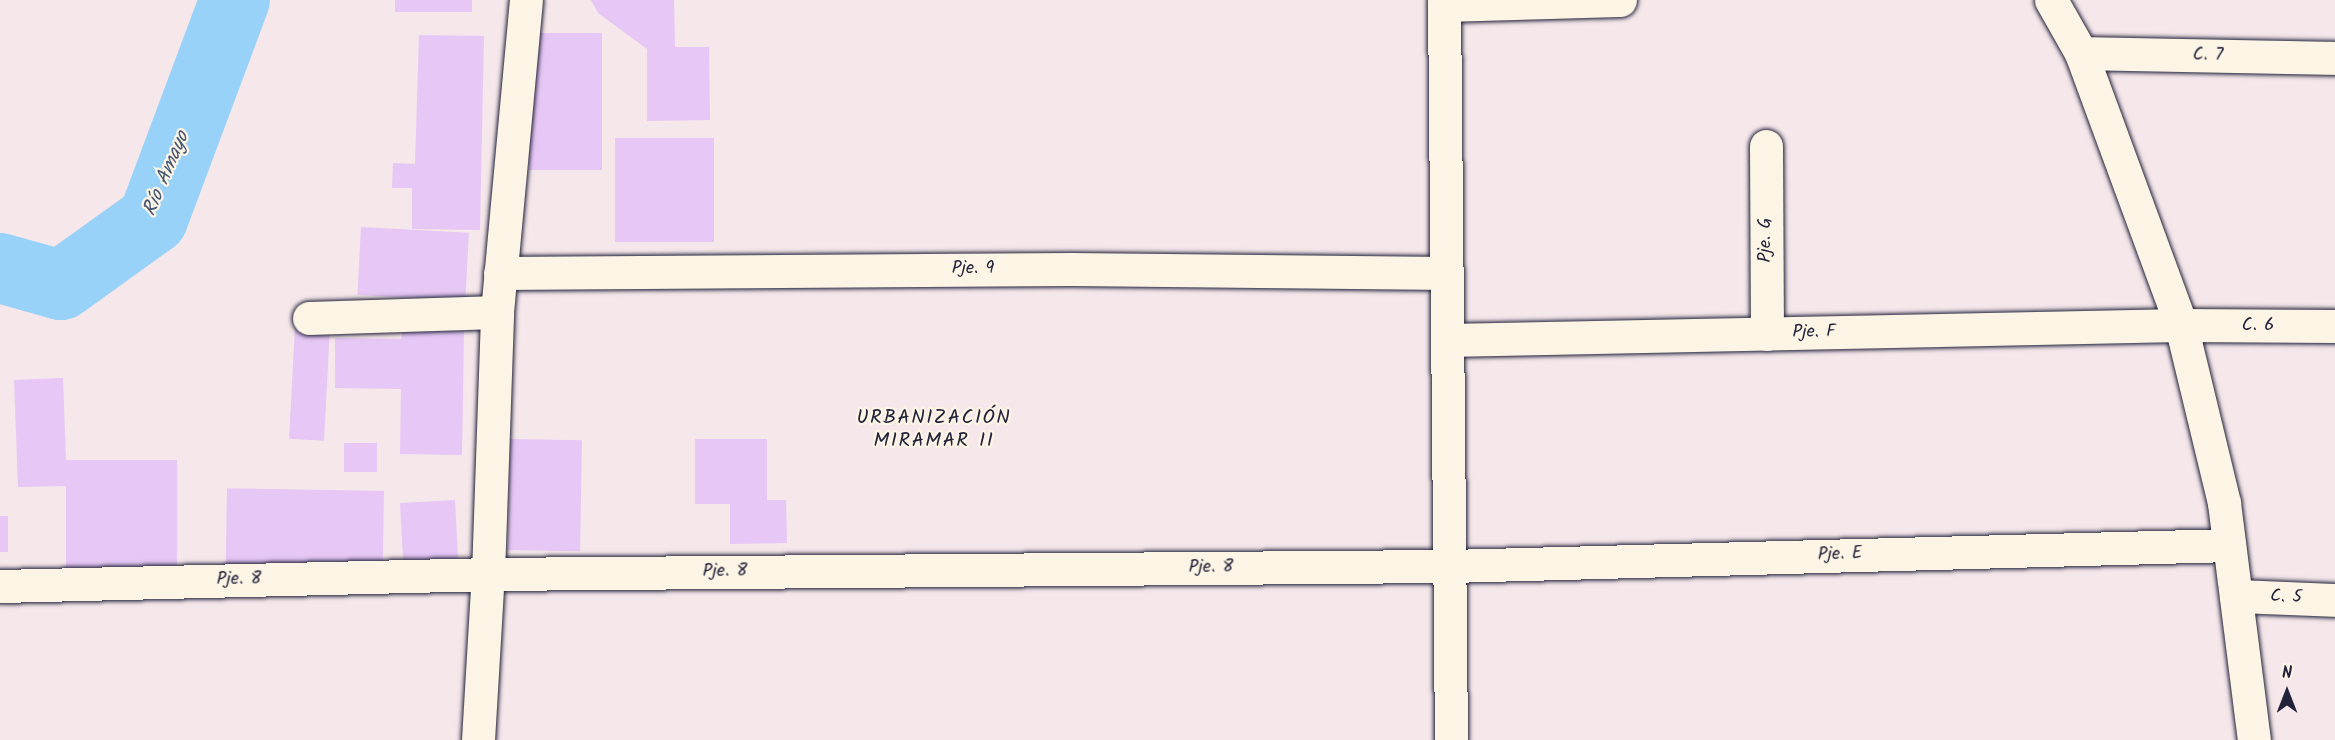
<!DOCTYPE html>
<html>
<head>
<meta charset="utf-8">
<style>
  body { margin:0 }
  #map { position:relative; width:2335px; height:740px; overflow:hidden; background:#f5e7ea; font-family:Kalam,sans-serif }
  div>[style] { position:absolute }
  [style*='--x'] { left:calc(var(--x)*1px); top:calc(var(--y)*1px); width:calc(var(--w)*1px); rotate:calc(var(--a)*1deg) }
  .river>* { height:70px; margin:-35px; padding:0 35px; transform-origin:35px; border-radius:35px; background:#99d2f8 }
  .building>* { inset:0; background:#e6c7f5; transform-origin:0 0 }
  .roads { filter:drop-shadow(0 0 2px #22223b) drop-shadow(0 0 2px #22223b) }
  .minor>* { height:33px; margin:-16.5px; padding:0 16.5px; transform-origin:16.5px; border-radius:16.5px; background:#fcf5e5 }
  span { translate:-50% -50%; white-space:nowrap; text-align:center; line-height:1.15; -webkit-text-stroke:4.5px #fcf5e5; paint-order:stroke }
  .street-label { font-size:18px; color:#22223b }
  .water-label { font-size:20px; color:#465774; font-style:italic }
  .neighbourhood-label { font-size:20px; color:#22223b; letter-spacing:1.5px }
  .north { position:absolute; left:2257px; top:662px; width:60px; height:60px; -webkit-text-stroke:4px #fcf5e5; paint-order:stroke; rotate:0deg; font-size:16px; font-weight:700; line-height:24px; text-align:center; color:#22223b }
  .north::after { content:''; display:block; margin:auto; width:21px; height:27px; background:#22223b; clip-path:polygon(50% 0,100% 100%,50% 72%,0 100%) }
</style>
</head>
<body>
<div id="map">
  <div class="river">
    <i style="--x:0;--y:268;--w:63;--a:15.6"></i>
    <i style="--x:61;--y:285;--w:113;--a:-35.7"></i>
    <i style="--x:153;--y:219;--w:234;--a:-69.5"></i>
  </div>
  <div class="building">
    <i style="left:395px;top:0;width:77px;height:12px"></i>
    <i style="clip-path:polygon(591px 0,674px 0,675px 47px,709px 47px,710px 120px,647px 121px,647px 49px,598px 13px)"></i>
    <i style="left:529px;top:33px;width:73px;height:137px"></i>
    <i style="clip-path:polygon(419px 35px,484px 36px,480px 230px,412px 229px,412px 188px,392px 188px,393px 163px,415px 164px)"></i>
    <i style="left:615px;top:138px;width:99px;height:104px"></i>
    <i style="left:361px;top:227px;width:108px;height:68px;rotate:3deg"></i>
    <i style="left:295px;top:326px;width:35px;height:113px;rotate:3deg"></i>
    <i style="clip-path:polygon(403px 330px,464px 331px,462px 455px,400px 454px,401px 389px,335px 388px,335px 338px,401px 339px)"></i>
    <i style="clip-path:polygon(63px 378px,66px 460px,177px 460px,177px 572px,66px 572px,66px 486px,18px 487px,14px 380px)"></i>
    <i style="left:510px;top:439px;width:72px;height:111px;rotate:1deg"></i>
    <i style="clip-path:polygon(695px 439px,767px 439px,767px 500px,786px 500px,787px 543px,730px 544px,730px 504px,695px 504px)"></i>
    <i style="left:344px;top:443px;width:33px;height:29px"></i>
    <i style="left:384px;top:491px;width:78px;height:157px;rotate:91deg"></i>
    <i style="left:455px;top:500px;width:69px;height:55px;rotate:87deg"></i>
    <i style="left:0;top:516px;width:8px;height:36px"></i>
  </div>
  <div class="roads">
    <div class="minor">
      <i style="--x:1444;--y:0;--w:740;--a:89.46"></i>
      <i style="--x:2051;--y:0;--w:61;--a:60.5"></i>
      <i style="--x:2081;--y:53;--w:290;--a:69.8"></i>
      <i style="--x:2181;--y:325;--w:183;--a:76.4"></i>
      <i style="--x:2224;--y:503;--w:239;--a:82.8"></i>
      <i style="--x:1444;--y:5;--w:176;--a:-1.6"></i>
      <i style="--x:2081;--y:53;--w:254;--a:1.1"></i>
      <i style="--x:1766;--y:146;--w:188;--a:89.7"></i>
      <i style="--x:500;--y:273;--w:571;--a:-0.4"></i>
      <i style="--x:1071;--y:269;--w:376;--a:0.6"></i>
      <i style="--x:309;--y:318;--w:188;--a:-1.8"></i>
      <i style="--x:1447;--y:340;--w:734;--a:-1.17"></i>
      <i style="--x:2181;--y:325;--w:154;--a:0.4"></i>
      <i style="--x:0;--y:586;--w:488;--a:-1.4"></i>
      <i style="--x:488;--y:574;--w:962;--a:-0.48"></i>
      <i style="--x:1450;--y:566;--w:779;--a:-1.54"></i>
      <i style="--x:2236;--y:596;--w:99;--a:2.3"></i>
      <i style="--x:478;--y:740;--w:166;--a:-86.6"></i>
      <i style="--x:488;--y:574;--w:262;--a:-88"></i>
      <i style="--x:497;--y:312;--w:313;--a:-84.7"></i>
    </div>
  </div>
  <div class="street-label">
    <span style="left:2208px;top:56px;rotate:1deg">C. 7</span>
    <span style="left:1766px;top:240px;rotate:-90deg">Pje. G</span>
    <span style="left:973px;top:269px">Pje. 9</span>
    <span style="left:2258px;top:326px">C. 6</span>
    <span style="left:1814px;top:333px;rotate:-1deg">Pje. F</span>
    <span style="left:1840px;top:555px;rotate:-2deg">Pje. E</span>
    <span style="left:1211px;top:568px;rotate:-1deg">Pje. 8</span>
    <span style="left:725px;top:572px;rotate:-1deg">Pje. 8</span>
    <span style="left:239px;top:580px;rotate:-1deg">Pje. 8</span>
    <span style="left:2286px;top:598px;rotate:2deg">C. 5</span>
  </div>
  <div class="water-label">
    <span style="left:167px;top:174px;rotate:-67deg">Río Amayo</span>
  </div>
  <div class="neighbourhood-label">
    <span style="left:934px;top:430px">URBANIZACIÓN<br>MIRAMAR II</span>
  </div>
  <div class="north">N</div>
</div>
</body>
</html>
